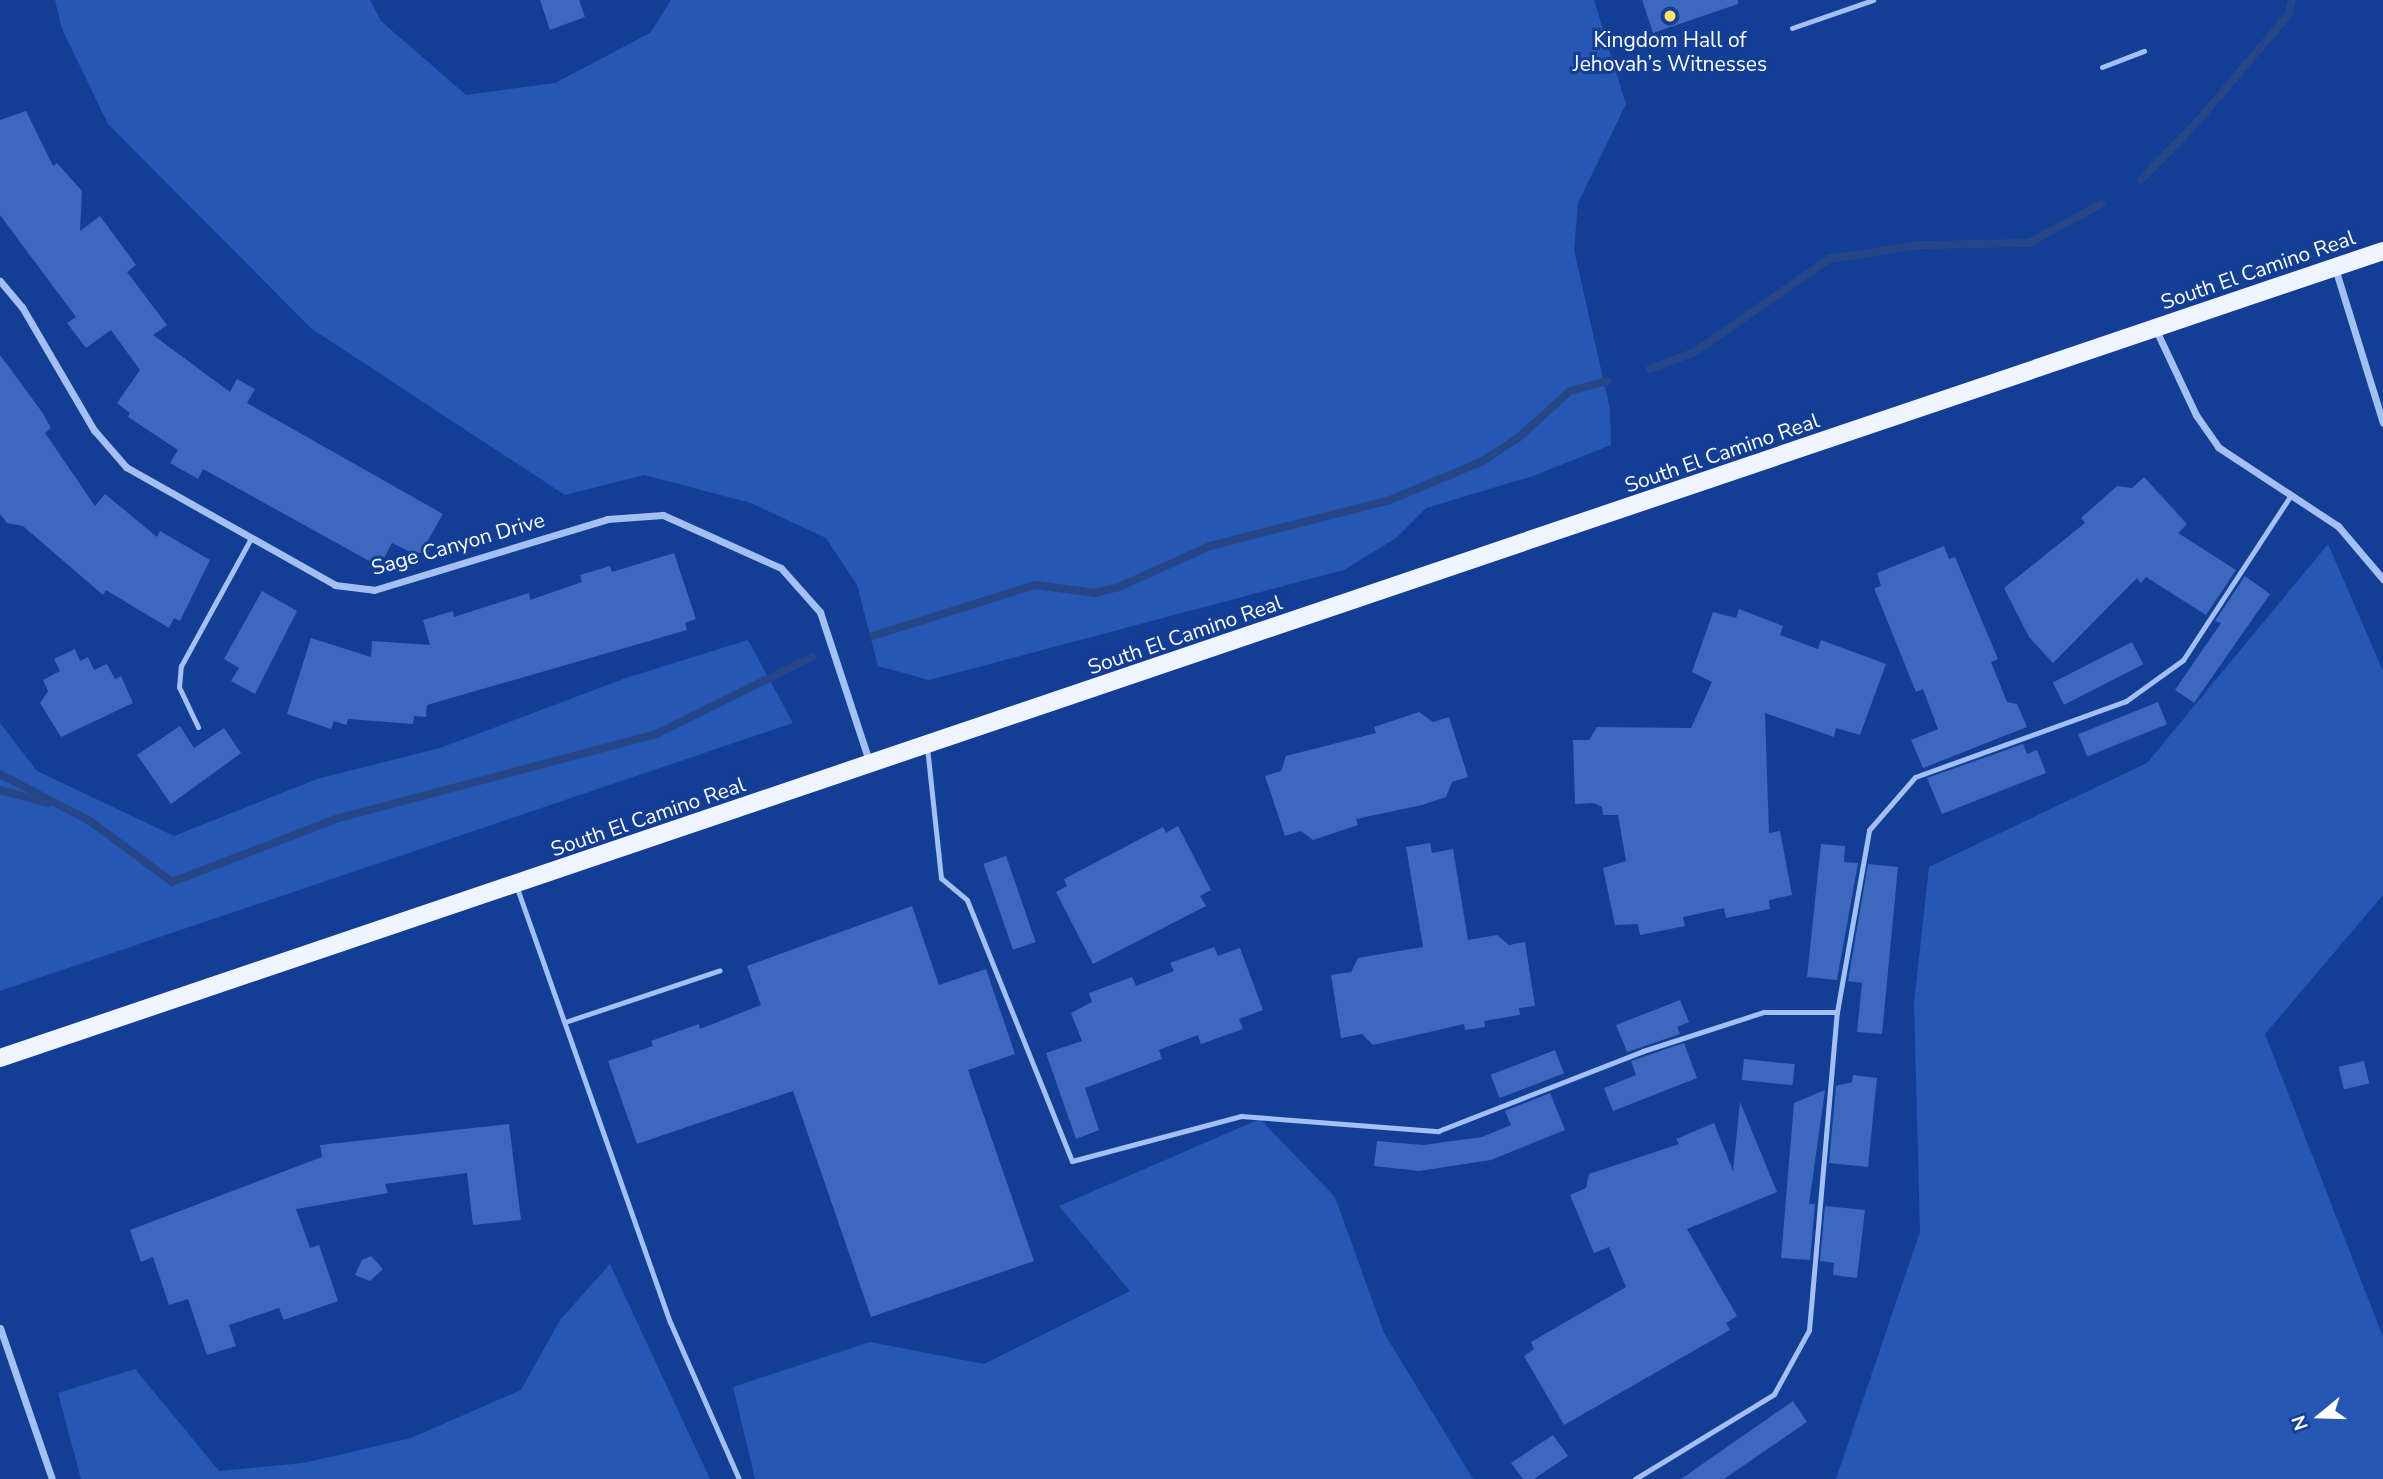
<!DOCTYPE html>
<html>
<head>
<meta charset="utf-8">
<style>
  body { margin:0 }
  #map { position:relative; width:2383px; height:1479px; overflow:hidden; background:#133e96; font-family:"Nunito Sans",sans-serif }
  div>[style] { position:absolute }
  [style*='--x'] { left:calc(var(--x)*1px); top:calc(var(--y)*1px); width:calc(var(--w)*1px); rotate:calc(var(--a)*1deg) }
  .green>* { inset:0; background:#2657b5 }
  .stream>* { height:8px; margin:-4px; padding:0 4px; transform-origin:4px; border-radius:4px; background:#264688 }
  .building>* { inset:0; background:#3c68be; transform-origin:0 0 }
  .lane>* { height:5px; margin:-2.5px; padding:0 2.5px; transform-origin:2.5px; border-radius:2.5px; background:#a4bff2 }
  .street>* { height:7px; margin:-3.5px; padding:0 3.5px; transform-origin:3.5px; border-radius:3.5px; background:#a4bff2 }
  .primary>* { height:18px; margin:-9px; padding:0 9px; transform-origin:9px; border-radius:9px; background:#f0f4ff }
  .dots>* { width:19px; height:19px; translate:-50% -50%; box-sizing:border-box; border:4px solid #133e96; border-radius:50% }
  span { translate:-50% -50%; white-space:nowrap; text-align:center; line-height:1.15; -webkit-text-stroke:6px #133e96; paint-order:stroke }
  .poi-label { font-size:21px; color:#fff }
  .street-label { font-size:21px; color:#fff }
  .north { position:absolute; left:2285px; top:1381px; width:70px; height:70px; -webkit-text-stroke:5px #133e96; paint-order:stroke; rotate:251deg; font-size:19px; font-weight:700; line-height:28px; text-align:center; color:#fff }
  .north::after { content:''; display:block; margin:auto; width:24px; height:32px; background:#fff; clip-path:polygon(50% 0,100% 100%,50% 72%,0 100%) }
</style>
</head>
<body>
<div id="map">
  <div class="green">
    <i style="clip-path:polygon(55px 0,370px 0,381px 21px,466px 95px,555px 83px,650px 33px,671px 0,1594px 0,1626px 104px,1578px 203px,1574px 250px,1610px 409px,1611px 445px,1533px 476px,1426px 508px,1396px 538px,1344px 570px,929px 680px,878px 666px,857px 585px,826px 538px,751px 503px,644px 475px,565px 495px,312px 329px,108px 124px,62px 29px)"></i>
    <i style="clip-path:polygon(2328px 544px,2383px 671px,2383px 895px,2265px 1034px,2383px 1337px,2383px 1479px,1836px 1479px,1920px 1232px,1914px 1003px,1929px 867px,2147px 763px)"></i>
    <i style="clip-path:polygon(748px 640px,793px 723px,0 991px,0 723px,37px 771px,174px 836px,317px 779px,440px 748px,626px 678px)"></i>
    <i style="clip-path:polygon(1260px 1119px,1335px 1197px,1384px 1333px,1473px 1479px,755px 1479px,733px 1387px,870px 1342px,984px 1364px,1130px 1291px,1059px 1206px)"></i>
    <i style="clip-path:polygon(610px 1264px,710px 1479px,81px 1479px,58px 1393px,135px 1369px,219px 1471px,304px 1463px,411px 1438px,521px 1390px,560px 1320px)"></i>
  </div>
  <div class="stream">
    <i style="--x:2141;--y:180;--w:83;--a:-46"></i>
    <i style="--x:2199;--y:120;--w:138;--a:-49.7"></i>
    <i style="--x:2288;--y:15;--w:16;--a:-75"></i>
    <i style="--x:1650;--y:369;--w:48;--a:-20.7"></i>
    <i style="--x:1695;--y:352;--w:163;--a:-34.8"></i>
    <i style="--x:1829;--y:259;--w:93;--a:-8.7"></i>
    <i style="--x:1921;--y:245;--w:108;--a:-1.1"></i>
    <i style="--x:2029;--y:243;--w:82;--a:-28.4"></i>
    <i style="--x:873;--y:636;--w:170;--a:-17.5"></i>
    <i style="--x:1035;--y:585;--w:61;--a:7.6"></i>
    <i style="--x:1095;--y:593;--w:25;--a:-14"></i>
    <i style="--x:1119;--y:587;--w:100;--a:-24.3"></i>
    <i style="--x:1210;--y:546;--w:186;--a:-14.3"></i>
    <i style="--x:1390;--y:500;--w:99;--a:-22.7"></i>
    <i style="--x:1481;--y:462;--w:44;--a:-33"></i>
    <i style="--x:1518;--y:438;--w:70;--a:-42.1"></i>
    <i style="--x:1570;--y:391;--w:39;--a:-15"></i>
    <i style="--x:0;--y:774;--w:102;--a:27.6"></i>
    <i style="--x:90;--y:821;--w:102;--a:36.6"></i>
    <i style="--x:172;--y:882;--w:179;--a:-21"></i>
    <i style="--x:339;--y:818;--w:328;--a:-14.8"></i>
    <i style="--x:656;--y:734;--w:174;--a:-26.3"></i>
    <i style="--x:0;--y:790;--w:50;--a:15.2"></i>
  </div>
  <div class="building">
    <i style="clip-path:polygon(540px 0,579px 0,585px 17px,550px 30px)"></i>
    <i style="clip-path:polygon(1642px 0,1738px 0,1738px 4px,1653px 33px)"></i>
    <i style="clip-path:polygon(26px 111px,53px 166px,57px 163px,82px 191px,80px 231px,100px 216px,136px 265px,127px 272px,167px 325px,153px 335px,230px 392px,237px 379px,255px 389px,247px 403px,443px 514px,419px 556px,392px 543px,380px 566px,371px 562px,203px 469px,198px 479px,170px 463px,178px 450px,128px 417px,130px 413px,117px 403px,140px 370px,111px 330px,86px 348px,67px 323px,76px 317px,0 215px,0 120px)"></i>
    <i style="clip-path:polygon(0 355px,42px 412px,51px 428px,45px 433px,95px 506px,105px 494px,157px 537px,160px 531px,210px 560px,180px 621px,174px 618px,169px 628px,106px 590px,103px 595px,23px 526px,7px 523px,0 514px)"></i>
    <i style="clip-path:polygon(2144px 477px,2187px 524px,2178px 533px,2236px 570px,2206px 615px,2146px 577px,2141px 583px,2137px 578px,2053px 663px,2029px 637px,2004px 588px,2085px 523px,2081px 518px,2117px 486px,2132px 488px)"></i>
    <i style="clip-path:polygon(1944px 546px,1949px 559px,1955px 557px,1998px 659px,1991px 662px,2007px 702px,2017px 704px,2027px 727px,1923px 768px,1911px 740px,1938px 729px,1923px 689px,1916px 692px,1874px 588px,1881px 586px,1877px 573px)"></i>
    <i style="clip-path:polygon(674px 553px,696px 619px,685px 623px,687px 630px,427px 705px,426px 717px,414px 716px,413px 724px,348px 719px,346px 725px,334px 721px,331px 729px,287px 714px,311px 638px,371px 657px,372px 641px,430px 645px,423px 620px,453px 611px,454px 617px,529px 593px,530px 600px,582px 582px,580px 575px,610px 566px,612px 572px)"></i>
    <i style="clip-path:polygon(2245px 576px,2270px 594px,2194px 703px,2175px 690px,2221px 623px,2215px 621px)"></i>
    <i style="clip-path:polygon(262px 591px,297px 611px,255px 694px,231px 681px,239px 668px,224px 659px)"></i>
    <i style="clip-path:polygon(1739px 609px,1783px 626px,1780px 635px,1818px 649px,1821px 640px,1886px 664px,1860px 735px,1836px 728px,1834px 737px,1765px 713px,1769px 833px,1780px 831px,1792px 895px,1769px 900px,1770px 909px,1726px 918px,1724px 908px,1683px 917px,1685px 926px,1640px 935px,1638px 924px,1615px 925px,1603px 868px,1626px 861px,1618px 815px,1603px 815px,1602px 807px,1594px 803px,1575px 804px,1573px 740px,1589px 740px,1597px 727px,1691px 728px,1712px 682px,1692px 672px,1713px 612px,1736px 618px)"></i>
    <i style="left:2132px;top:642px;width:25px;height:89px;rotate:63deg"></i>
    <i style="clip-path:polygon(75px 649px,80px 661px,88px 657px,94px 670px,107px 664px,115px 679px,121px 676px,133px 703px,61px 737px,40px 703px,48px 691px,43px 680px,60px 671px,54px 659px)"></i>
    <i style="left:2158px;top:702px;width:24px;height:86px;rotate:68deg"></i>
    <i style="clip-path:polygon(1419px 712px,1433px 722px,1449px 717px,1468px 777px,1452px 782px,1446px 797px,1422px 805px,1356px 819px,1358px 825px,1313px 840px,1301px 831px,1285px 836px,1265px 776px,1281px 771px,1286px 756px,1376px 733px,1374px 727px)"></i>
    <i style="clip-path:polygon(180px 726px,194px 748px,224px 728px,241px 753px,171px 804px,137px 755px)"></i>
    <i style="clip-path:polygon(2023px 744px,2027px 754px,2037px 750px,2046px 773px,1942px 814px,1927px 778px)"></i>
    <i style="clip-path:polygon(1178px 826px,1211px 890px,1200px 896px,1206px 906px,1093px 964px,1056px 892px,1067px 886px,1064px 879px,1163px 827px,1166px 833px)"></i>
    <i style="clip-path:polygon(1430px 843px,1432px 853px,1453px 849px,1468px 940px,1497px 935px,1509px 945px,1525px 942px,1535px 1006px,1519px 1008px,1520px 1015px,1484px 1021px,1485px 1027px,1465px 1030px,1464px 1024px,1373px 1045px,1362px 1034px,1341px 1038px,1331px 975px,1351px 972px,1358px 958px,1423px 947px,1406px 847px)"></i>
    <i style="clip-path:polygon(1821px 844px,1845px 846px,1844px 862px,1858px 863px,1837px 980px,1807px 977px)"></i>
    <i style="left:1006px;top:856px;width:91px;height:24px;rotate:71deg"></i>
    <i style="clip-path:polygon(1868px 864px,1898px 867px,1882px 1034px,1857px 1032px,1862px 983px,1848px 981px)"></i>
    <i style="clip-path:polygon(912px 906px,939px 985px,986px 969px,1015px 1054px,968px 1070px,1034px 1261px,871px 1317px,793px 1091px,637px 1144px,608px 1061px,653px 1046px,651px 1041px,699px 1024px,700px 1029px,761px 1005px,747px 966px)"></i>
    <i style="clip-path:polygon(1214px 947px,1218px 956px,1240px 948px,1263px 1010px,1239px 1019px,1243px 1029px,1201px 1044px,1198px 1035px,1159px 1050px,1162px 1059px,1085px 1088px,1099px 1130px,1076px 1139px,1046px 1053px,1082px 1041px,1071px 1013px,1092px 1002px,1089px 993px,1132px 977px,1136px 986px,1174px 971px,1170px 963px)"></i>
    <i style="clip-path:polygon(1680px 1000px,1689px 1022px,1677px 1027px,1680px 1034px,1627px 1052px,1616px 1025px)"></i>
    <i style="clip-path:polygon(1684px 1043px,1697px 1078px,1613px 1111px,1604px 1088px,1636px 1075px,1631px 1061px)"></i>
    <i style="left:1555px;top:1050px;width:25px;height:69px;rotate:69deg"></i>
    <i style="left:1744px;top:1059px;width:51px;height:21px;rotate:6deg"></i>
    <i style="left:2364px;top:1061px;width:23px;height:26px;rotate:77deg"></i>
    <i style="clip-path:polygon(1853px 1075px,1877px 1078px,1868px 1167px,1829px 1163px,1836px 1086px,1852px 1082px)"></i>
    <i style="clip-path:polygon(1825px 1090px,1809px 1204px,1815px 1204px,1810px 1260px,1781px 1258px,1794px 1103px)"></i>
    <i style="clip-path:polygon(1550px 1093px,1565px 1130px,1491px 1160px,1419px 1171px,1374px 1166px,1377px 1141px,1423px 1145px,1482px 1137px,1511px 1125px,1505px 1111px)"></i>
    <i style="clip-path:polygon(1740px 1102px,1777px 1192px,1687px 1229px,1737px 1316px,1726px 1323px,1730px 1330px,1564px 1425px,1524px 1356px,1534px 1349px,1531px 1342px,1626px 1287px,1609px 1247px,1594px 1253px,1570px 1195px,1586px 1188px,1589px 1174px,1679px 1144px,1676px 1139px,1714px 1123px,1733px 1171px)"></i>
    <i style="clip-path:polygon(509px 1124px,521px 1220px,473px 1225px,467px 1173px,385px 1184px,388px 1193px,296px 1209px,310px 1248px,319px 1245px,338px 1301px,284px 1320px,279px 1308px,229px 1325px,236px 1346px,207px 1355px,188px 1299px,169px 1305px,153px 1257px,141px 1262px,130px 1230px,322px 1157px,320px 1145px)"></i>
    <i style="clip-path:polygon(1825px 1206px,1865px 1210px,1857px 1278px,1833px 1275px,1834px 1263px,1820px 1261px)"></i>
    <i style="clip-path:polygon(371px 1256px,383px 1269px,370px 1281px,355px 1275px,362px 1260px)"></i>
    <i style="clip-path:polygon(1793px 1401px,1807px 1422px,1724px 1479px,1681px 1479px)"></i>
    <i style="clip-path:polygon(1553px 1435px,1568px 1456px,1534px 1479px,1523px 1479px,1511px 1463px)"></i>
  </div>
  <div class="lane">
    <i style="--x:1792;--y:28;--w:86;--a:-19.1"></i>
    <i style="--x:2102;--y:67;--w:45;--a:-20.9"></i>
    <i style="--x:198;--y:727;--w:44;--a:-115.4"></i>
    <i style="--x:179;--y:687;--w:21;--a:-85"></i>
    <i style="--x:181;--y:666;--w:146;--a:-61.3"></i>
    <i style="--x:927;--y:747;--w:132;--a:83.9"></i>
    <i style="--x:941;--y:878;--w:34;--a:40"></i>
    <i style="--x:967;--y:900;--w:281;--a:68.1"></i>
    <i style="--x:1072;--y:1161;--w:175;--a:-14.9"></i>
    <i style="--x:1241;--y:1116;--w:198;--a:4.4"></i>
    <i style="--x:1438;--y:1131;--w:220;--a:-21.3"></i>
    <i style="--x:1643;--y:1051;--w:127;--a:-17.9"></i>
    <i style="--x:1764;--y:1012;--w:73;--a:0"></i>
    <i style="--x:1837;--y:1012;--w:185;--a:-80"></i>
    <i style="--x:1869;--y:830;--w:70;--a:-49"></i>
    <i style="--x:1915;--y:777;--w:224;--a:-19.8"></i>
    <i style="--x:2126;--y:701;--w:70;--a:-35.7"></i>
    <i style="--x:2183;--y:660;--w:197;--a:-56.8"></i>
    <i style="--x:517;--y:888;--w:460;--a:70.6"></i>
    <i style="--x:670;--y:1322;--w:171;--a:66.3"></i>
    <i style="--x:565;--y:1022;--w:163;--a:-18.5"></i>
    <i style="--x:1635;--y:1479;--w:163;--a:-31.4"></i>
    <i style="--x:1774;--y:1394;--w:73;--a:-61.3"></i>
    <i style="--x:1809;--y:1330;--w:319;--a:-85"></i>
  </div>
  <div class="street">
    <i style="--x:2335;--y:268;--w:162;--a:72.8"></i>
    <i style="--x:0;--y:281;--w:34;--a:50"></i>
    <i style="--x:22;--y:307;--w:143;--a:59.7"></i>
    <i style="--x:94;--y:430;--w:49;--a:49.1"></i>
    <i style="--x:126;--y:467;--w:240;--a:29.4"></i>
    <i style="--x:335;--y:585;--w:39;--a:7"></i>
    <i style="--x:374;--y:590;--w:244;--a:-16.9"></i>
    <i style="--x:607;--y:519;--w:56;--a:-4.1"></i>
    <i style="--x:663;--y:515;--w:129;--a:24.2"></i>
    <i style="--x:781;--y:568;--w:59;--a:48.4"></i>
    <i style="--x:820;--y:612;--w:157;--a:71.8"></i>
    <i style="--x:2156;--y:330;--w:94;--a:64.8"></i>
    <i style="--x:2196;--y:415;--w:39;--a:55"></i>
    <i style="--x:2218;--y:447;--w:144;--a:33.4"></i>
    <i style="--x:2338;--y:526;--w:70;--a:49.7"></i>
    <i style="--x:0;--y:1328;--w:160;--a:71"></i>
  </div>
  <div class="primary">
    <i style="--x:0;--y:1058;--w:2516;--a:-18.71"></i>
  </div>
  <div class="dots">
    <i style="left:1670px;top:16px;background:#ffe366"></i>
  </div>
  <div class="poi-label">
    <span style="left:1670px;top:52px">Kingdom Hall of<br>Jehovah’s Witnesses</span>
  </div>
  <div class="street-label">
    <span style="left:2258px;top:270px;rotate:-19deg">South El Camino Real</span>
    <span style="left:1722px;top:453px;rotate:-19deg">South El Camino Real</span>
    <span style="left:458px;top:544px;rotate:-16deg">Sage Canyon Drive</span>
    <span style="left:1185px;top:635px;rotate:-19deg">South El Camino Real</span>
    <span style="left:648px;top:817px;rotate:-19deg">South El Camino Real</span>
  </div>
  <div class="north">N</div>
</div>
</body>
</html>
